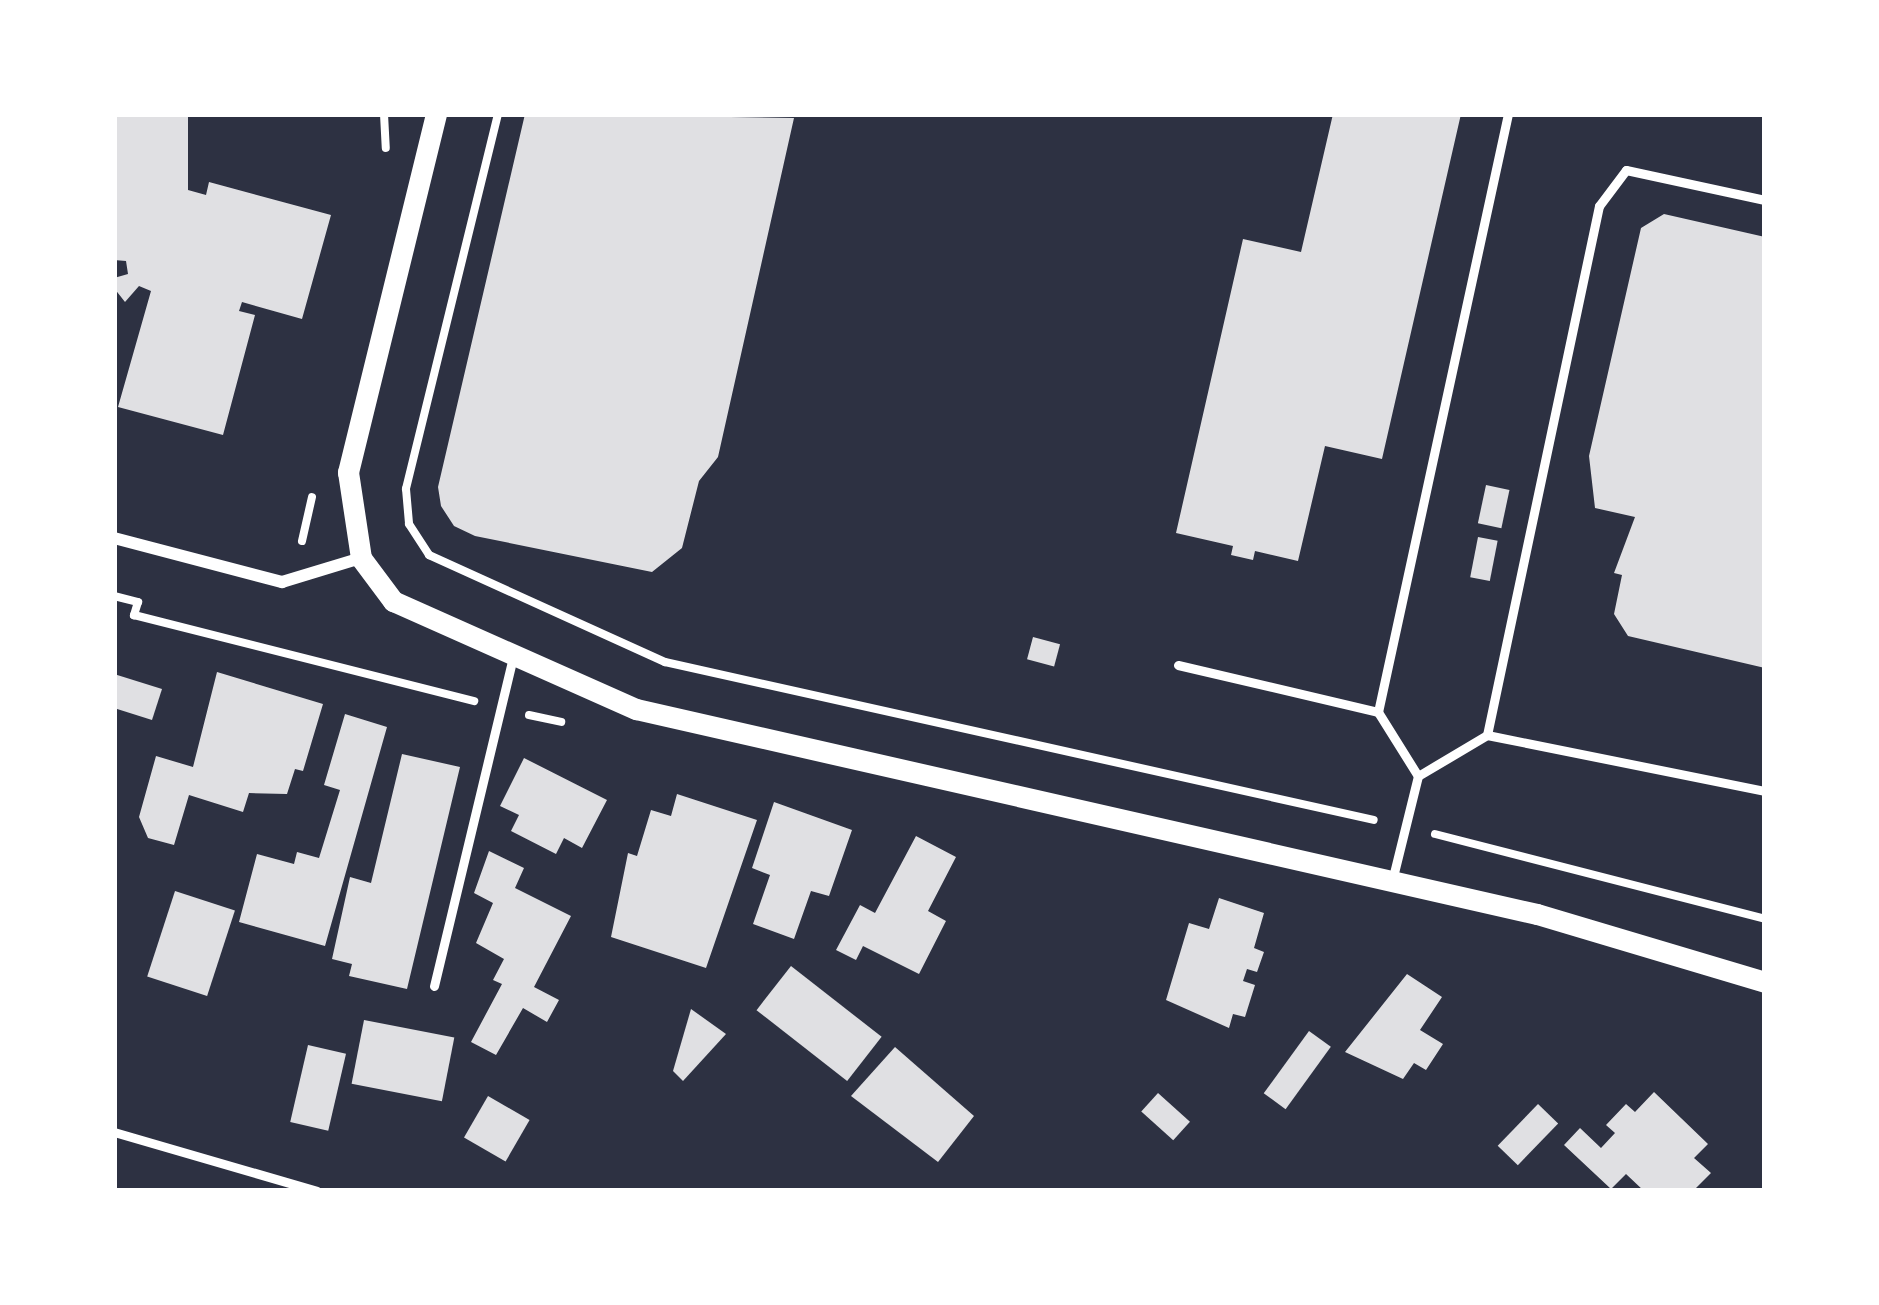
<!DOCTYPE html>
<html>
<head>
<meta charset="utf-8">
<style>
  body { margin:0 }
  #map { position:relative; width:1879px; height:1305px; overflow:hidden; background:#2d3142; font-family:Rubik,sans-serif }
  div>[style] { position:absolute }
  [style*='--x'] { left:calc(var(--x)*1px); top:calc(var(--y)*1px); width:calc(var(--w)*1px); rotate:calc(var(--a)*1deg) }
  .building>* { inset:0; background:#e0e0e3; transform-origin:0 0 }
  .path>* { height:8px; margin:-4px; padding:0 4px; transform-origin:4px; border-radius:4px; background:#fff }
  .service>* { height:9px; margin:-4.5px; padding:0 4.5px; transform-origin:4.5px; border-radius:4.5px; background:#fff }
  .minor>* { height:12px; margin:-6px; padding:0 6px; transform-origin:6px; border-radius:6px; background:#fff }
  .tertiary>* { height:21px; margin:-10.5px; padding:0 10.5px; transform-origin:10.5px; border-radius:10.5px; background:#fff }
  span { translate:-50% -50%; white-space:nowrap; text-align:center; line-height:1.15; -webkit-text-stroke:10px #fff; paint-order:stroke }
  .frame { position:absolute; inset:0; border:117px solid #fff; pointer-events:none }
</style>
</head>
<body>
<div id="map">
  <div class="building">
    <i style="clip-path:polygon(114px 114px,188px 114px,188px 190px,206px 195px,209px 182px,331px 215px,302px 319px,242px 302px,239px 311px,255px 315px,223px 435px,118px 407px,151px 291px,139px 286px,125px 302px,114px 288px,114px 278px,128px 274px,126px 261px,114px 260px)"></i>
    <i style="clip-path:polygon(525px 114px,794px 118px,718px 457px,699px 481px,682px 548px,652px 572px,475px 536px,454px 526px,441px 506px,438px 487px)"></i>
    <i style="clip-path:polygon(1333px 114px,1461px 114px,1382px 459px,1325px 446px,1298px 561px,1255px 551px,1253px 560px,1231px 555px,1233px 546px,1176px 533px,1243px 239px,1301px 252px)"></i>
    <i style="clip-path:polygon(1664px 214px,1765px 237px,1765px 668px,1628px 636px,1614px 614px,1622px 575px,1614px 573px,1635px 517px,1595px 508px,1589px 456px,1641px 228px)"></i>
    <i style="left:1486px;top:485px;width:24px;height:39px;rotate:12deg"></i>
    <i style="left:1478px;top:537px;width:20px;height:41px;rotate:11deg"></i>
    <i style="left:1033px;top:637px;width:28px;height:23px;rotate:15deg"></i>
    <i style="clip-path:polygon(217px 672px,323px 704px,303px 771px,295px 769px,287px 794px,249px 793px,243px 812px,189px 795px,174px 845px,148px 838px,139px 817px,156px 756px,193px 767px)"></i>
    <i style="clip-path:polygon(114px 674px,162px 689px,152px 720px,114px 708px)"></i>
    <i style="clip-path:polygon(345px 714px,387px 727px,325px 946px,239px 922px,257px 854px,294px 864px,297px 852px,319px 858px,340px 790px,324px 785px)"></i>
    <i style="clip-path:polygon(402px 754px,460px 767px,407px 989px,349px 976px,352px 964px,332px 959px,350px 877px,371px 883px)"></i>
    <i style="clip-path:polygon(524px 758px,607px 800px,582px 848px,564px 838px,556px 854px,511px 831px,519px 815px,500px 806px)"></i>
    <i style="clip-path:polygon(677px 794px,757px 820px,706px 968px,611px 937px,628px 853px,637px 856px,651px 810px,671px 816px)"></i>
    <i style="clip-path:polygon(774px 802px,852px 830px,829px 896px,811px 891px,794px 939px,753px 924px,770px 875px,752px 868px)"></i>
    <i style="clip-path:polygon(916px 836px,956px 857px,928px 911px,946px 921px,919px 974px,863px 946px,856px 960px,836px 950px,860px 905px,875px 913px)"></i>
    <i style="clip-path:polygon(489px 851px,524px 868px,515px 888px,571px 916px,534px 987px,559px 1000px,547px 1022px,523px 1008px,496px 1055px,471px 1042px,502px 984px,493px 980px,504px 959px,476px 943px,493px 903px,474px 893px)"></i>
    <i style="left:175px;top:891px;width:63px;height:90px;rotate:18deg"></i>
    <i style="clip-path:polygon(1219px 898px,1264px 913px,1254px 948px,1264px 952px,1257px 972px,1247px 969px,1243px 981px,1255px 985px,1245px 1017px,1233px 1014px,1229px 1028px,1166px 1000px,1189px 923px,1209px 929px)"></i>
    <i style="left:791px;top:966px;width:115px;height:56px;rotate:38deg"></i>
    <i style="clip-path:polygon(1407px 974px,1442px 997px,1420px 1030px,1443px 1044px,1426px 1070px,1414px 1063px,1403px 1079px,1345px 1052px)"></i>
    <i style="clip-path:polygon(691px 1009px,726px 1034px,683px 1081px,673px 1071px)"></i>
    <i style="left:364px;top:1020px;width:92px;height:65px;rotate:11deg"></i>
    <i style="left:1309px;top:1031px;width:27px;height:77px;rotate:36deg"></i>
    <i style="left:308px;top:1045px;width:39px;height:79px;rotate:13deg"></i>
    <i style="clip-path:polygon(895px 1047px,974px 1116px,938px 1162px,851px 1096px)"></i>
    <i style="clip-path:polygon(1654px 1092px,1708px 1144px,1694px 1158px,1711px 1173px,1693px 1191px,1644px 1191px,1626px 1174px,1611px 1189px,1564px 1145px,1580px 1128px,1601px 1148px,1615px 1133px,1606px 1125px,1626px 1104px,1635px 1112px)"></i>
    <i style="left:1158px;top:1093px;width:43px;height:25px;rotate:42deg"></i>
    <i style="left:488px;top:1096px;width:48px;height:48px;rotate:30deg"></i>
    <i style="left:1538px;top:1104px;width:28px;height:58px;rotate:44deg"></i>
  </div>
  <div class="path">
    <i style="--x:384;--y:114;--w:34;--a:87"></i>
    <i style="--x:498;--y:114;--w:386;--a:103.8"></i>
    <i style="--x:406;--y:489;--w:35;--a:85"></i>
    <i style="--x:409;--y:524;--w:37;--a:57"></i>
    <i style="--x:429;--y:555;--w:259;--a:24.4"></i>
    <i style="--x:665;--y:662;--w:726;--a:12.56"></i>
    <i style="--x:302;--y:541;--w:45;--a:-77.2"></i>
    <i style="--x:114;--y:596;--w:25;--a:14"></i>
    <i style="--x:138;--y:602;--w:14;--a:107"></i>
    <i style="--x:134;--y:615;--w:351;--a:14.2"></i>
    <i style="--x:529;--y:715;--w:33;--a:12"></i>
    <i style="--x:1435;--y:834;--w:341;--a:14.4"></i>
  </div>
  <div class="service">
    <i style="--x:1178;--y:665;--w:205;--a:13.2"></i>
    <i style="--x:1378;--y:712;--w:612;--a:-77.74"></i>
    <i style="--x:1378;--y:712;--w:75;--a:58"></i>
    <i style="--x:1418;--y:776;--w:80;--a:-30.7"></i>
    <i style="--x:1487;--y:735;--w:284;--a:11.4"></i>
    <i style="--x:1487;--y:735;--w:541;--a:-78.05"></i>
    <i style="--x:1599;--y:206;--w:45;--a:-53.1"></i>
    <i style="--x:1626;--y:170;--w:142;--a:12.2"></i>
    <i style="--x:1392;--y:881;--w:108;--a:-76.1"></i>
    <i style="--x:434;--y:986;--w:339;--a:-76.5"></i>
    <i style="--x:114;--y:1132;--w:211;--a:16.2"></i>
  </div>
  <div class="minor">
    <i style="--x:114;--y:538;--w:174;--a:14.7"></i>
    <i style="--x:282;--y:582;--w:83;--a:-16.9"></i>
  </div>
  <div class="tertiary">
    <i style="--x:436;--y:114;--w:369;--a:103.8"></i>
    <i style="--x:348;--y:472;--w:87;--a:81.4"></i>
    <i style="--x:361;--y:558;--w:54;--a:53.3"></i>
    <i style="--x:393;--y:601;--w:266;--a:24"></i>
    <i style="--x:636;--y:709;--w:924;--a:12.82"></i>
    <i style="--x:1537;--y:914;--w:238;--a:16.6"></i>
  </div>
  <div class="frame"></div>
</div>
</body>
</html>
